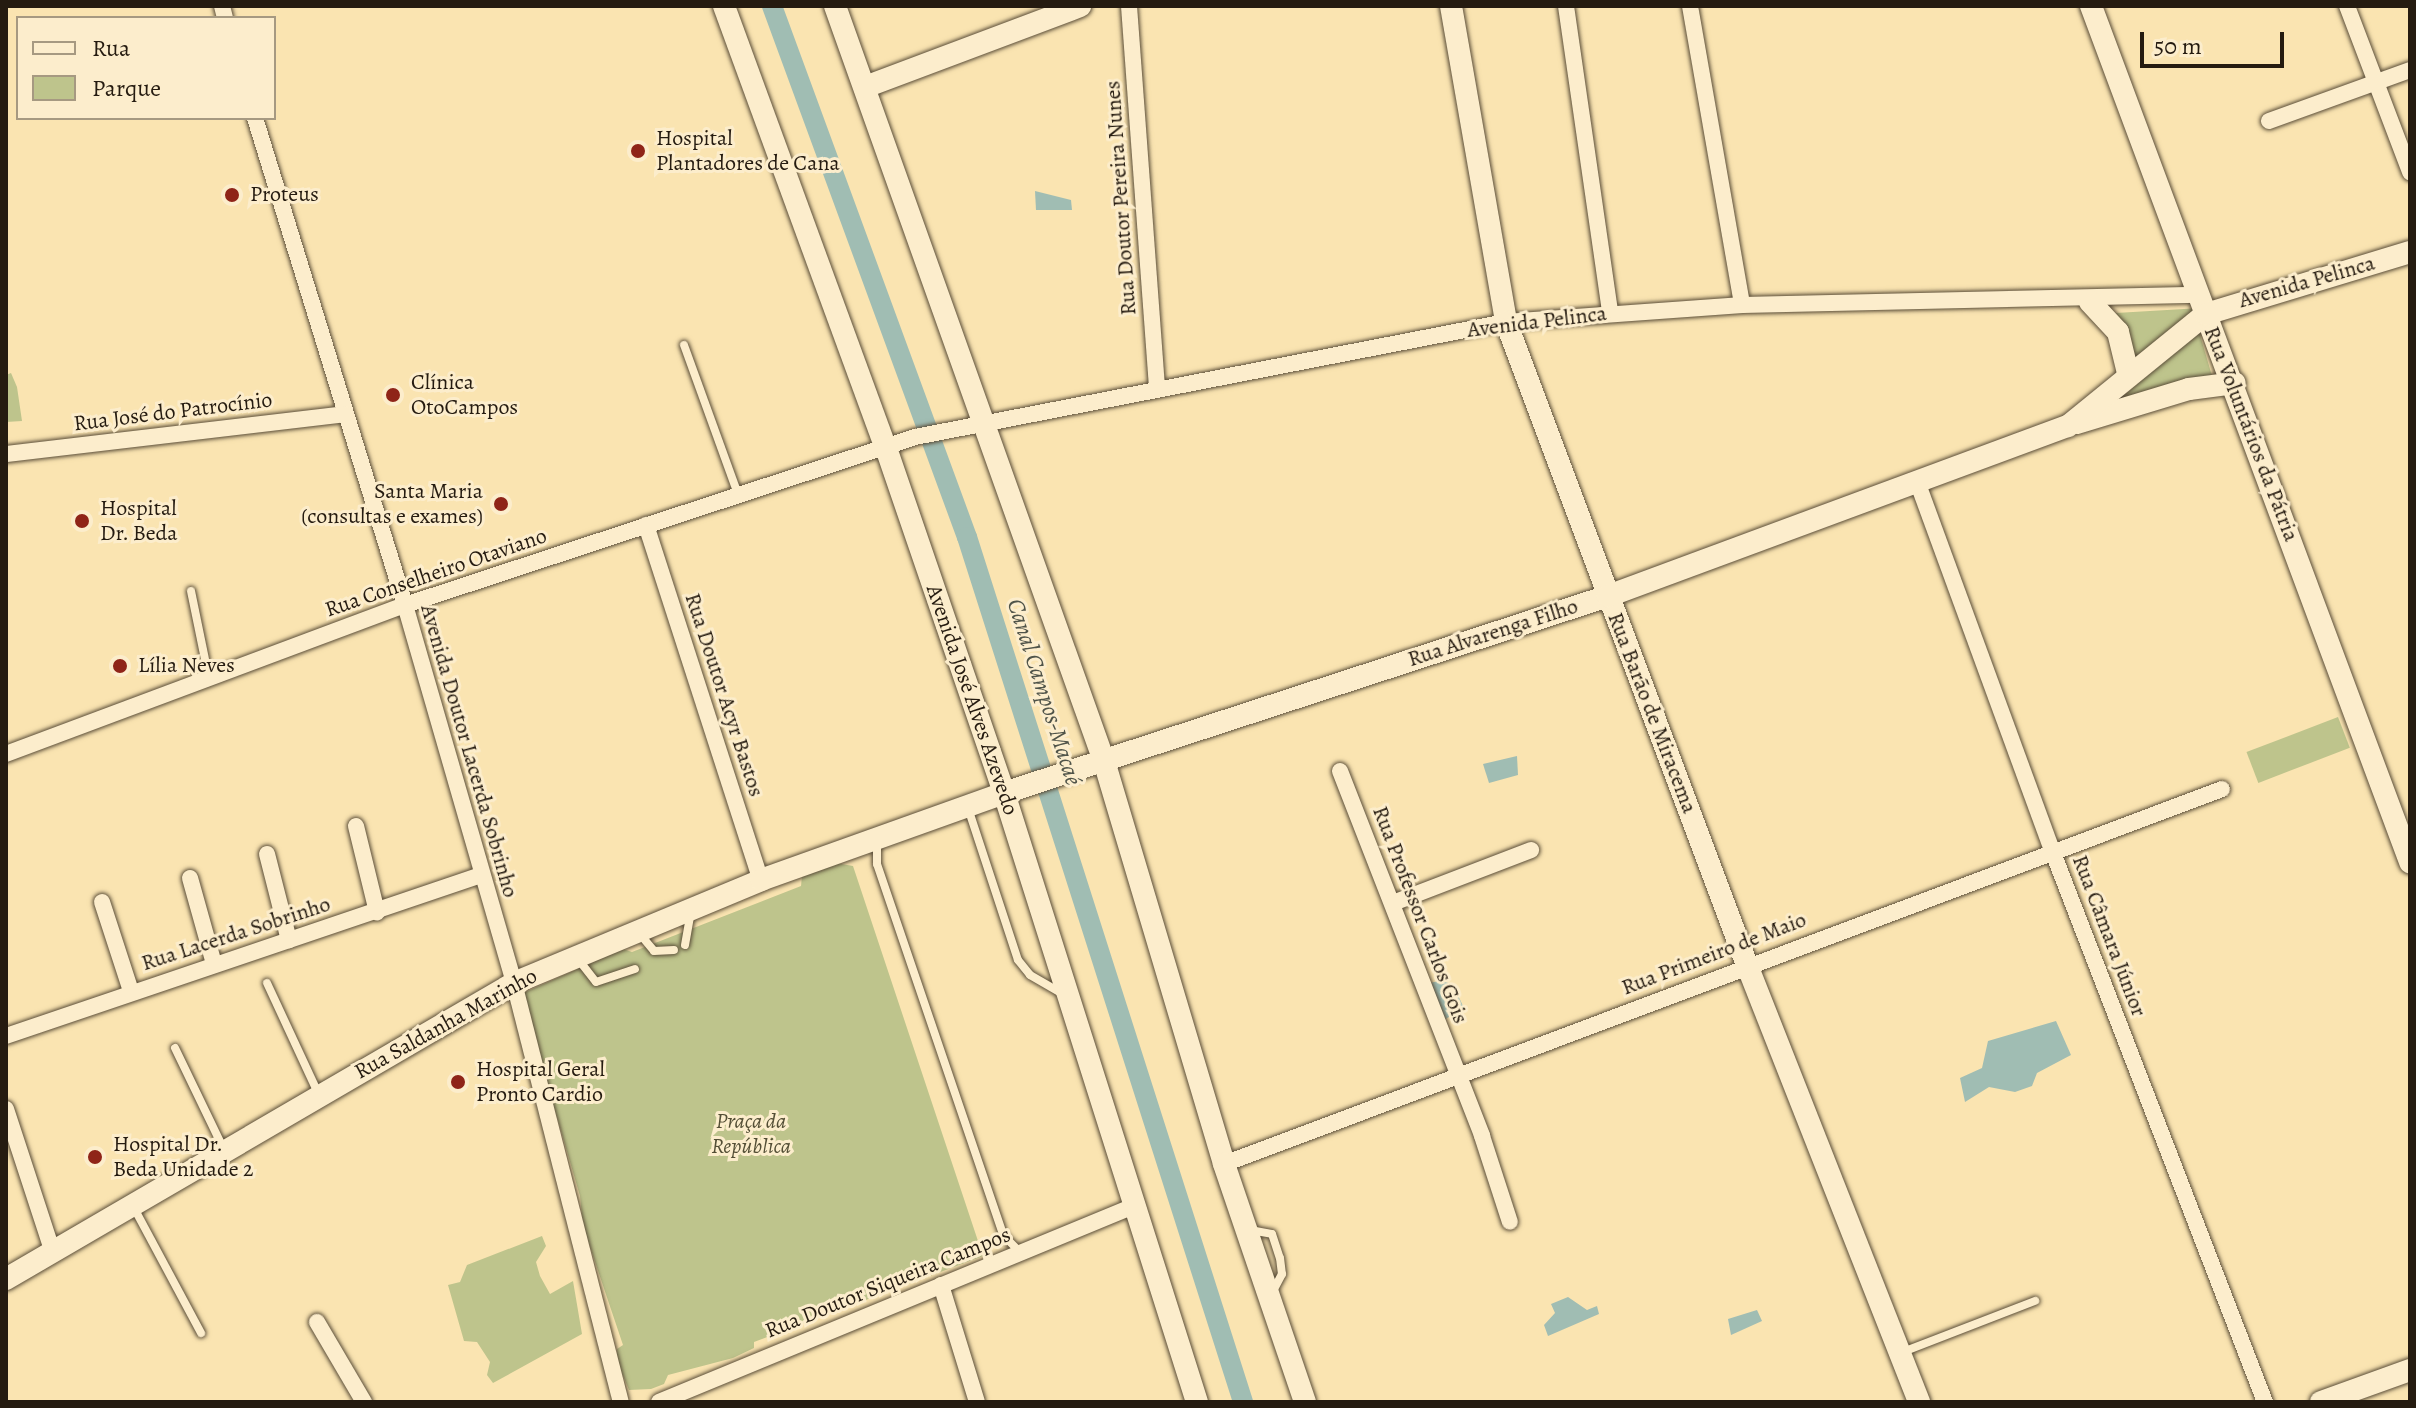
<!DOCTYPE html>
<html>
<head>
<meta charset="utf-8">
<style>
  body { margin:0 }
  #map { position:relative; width:2416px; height:1408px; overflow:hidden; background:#fae4b1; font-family:Alegreya,serif }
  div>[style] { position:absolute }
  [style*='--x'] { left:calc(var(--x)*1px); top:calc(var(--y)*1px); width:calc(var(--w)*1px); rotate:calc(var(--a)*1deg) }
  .green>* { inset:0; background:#bec48c; transform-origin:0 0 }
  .water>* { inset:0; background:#a0bdb3 }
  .canal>* { height:20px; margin:-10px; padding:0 10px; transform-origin:10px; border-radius:10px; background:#a0bdb3 }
  .roads { filter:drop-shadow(0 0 2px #5a4d38) drop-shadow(0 0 2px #5a4d38) }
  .lane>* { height:8px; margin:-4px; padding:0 4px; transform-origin:4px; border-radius:4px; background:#fcedcc }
  .street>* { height:16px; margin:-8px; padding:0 8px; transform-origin:8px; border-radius:8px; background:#fcedcc }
  .secondary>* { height:22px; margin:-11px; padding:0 11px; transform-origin:11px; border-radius:11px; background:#fcedcc }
  .dots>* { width:22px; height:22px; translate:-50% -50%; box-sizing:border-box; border:4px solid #fcedcc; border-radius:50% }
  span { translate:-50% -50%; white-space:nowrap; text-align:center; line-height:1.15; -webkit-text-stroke:6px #fcedcc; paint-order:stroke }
  .poi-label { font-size:22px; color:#251b10 }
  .left { translate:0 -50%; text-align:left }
  .right { translate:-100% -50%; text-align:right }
  .street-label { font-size:22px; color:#251b10 }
  .park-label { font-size:22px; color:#534e35; font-style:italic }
  .water-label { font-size:24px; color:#505449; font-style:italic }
  .frame { position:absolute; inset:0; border:8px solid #251b10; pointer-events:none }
  .legend { position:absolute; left:16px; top:16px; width:260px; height:104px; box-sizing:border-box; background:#fcedcc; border:2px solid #a69981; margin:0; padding:10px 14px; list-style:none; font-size:24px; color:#251b10 }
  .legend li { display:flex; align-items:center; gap:16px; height:40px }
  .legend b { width:40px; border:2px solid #a69981 }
  .scale { position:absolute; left:2140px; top:32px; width:144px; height:36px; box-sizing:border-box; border:4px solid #251b10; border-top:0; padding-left:10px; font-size:24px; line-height:28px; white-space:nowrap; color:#251b10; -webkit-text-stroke:6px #fcedcc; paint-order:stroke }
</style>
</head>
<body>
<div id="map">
  <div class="green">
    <i style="clip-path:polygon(2201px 308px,2133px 360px,2130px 334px,2116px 313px)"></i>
    <i style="clip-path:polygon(2198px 328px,2212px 376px,2113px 406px)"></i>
    <i style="clip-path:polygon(11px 373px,17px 387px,22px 421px,6px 422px,6px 375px)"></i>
    <i style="left:2338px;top:717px;width:33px;height:98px;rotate:69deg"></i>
    <i style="clip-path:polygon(836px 863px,853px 866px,983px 1256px,754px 1342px,754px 1348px,733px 1358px,668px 1375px,664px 1384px,651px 1389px,629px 1390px,617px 1361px,617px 1349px,623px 1345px,583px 1226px,580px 1196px,521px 994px,623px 949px,632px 952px,801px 886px,802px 876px)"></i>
    <i style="clip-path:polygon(542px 1236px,546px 1246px,536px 1262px,540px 1276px,550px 1294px,573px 1281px,582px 1334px,493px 1383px,487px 1375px,490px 1362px,477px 1342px,464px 1341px,448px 1285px,460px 1282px,467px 1265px)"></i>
  </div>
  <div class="water">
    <i style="clip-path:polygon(1035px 191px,1071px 200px,1072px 210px,1036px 210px)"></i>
    <i style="clip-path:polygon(1517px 756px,1518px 775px,1489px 783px,1483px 764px)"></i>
    <i style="clip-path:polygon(1442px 980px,1453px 985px,1464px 1008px,1444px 1020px,1430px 983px)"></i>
    <i style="clip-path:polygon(2056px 1021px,2071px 1055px,2037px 1073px,2032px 1086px,2015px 1092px,1989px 1087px,1965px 1102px,1960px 1078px,1982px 1068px,1988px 1041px)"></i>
    <i style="clip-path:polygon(1568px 1297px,1587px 1310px,1597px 1306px,1599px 1314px,1548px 1336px,1544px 1325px,1555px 1313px,1551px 1304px)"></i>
    <i style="clip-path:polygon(1757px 1310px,1762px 1321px,1731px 1335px,1728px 1319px)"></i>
  </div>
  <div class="canal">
    <i style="--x:772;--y:6;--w:566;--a:69.84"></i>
    <i style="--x:967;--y:537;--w:908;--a:72.3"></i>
  </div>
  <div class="roads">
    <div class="lane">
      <i style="--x:684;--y:345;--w:158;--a:70.1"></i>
      <i style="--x:191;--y:591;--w:90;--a:78.4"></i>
      <i style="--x:968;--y:808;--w:160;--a:71.8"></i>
      <i style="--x:1018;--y:960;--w:19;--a:51"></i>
      <i style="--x:1030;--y:975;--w:38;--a:30"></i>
      <i style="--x:877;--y:843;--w:21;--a:90"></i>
      <i style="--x:877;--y:864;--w:392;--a:71.2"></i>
      <i style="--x:1003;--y:1235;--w:24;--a:45"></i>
      <i style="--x:639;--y:933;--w:23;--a:50"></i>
      <i style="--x:654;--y:951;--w:20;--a:-3"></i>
      <i style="--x:685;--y:945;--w:35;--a:-80"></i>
      <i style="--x:578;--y:959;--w:29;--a:52"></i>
      <i style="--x:596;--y:982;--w:41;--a:-18.4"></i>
      <i style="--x:267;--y:983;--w:123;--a:65.1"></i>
      <i style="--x:175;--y:1048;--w:113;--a:64.3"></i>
      <i style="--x:134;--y:1208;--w:142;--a:61.8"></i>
      <i style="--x:1250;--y:1230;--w:22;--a:10"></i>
      <i style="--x:1272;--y:1234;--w:25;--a:72"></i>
      <i style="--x:1280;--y:1258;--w:16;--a:83"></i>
      <i style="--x:1282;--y:1274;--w:21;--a:118"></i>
      <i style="--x:1900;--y:1353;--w:145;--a:-21.1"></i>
    </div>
    <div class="street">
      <i style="--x:222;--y:6;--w:12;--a:76"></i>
      <i style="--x:1129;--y:6;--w:382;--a:85.8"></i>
      <i style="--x:1566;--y:6;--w:310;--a:81.8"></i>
      <i style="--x:1690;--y:6;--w:303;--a:80.1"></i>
      <i style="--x:2347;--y:6;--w:178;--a:69.2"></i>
      <i style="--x:255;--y:118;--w:510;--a:72.88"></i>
      <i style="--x:405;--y:605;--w:393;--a:73.9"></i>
      <i style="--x:514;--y:983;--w:432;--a:75.7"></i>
      <i style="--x:2269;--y:121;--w:150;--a:-19.9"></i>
      <i style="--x:6;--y:454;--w:341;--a:-6.7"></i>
      <i style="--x:1918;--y:484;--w:390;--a:69.9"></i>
      <i style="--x:2052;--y:850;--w:592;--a:68.9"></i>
      <i style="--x:646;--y:525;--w:373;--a:72.1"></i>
      <i style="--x:6;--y:754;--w:426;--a:-20.5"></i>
      <i style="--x:405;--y:605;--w:537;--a:-18.23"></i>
      <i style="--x:915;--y:437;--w:602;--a:-11.01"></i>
      <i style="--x:1506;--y:322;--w:237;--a:-4.1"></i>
      <i style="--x:1742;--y:305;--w:456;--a:-1.3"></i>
      <i style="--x:1340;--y:771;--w:392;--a:68.7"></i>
      <i style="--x:1482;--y:1136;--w:90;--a:72"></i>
      <i style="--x:356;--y:826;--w:89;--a:76.3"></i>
      <i style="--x:267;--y:854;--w:89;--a:75.7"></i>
      <i style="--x:190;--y:878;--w:89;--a:74.4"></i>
      <i style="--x:102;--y:902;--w:94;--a:72"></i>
      <i style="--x:1393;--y:903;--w:148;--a:-21"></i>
      <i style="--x:6;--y:1036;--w:502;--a:-18.72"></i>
      <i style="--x:6;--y:1109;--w:148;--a:71.9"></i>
      <i style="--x:1224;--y:1164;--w:1066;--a:-20.59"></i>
      <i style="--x:941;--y:1285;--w:122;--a:72.9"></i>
      <i style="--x:317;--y:1322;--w:93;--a:59.6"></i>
      <i style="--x:659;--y:1402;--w:514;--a:-22.42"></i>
    </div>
    <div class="secondary">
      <i style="--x:724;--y:6;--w:468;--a:69.9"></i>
      <i style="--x:885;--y:445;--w:368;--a:71.1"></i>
      <i style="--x:1004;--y:793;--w:639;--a:72.42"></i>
      <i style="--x:835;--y:6;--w:801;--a:70.39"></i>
      <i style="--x:1104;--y:761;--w:420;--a:73.4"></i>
      <i style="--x:1224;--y:1164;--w:251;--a:71.2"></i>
      <i style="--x:1451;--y:6;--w:321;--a:80.1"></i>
      <i style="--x:1506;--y:322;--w:687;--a:69.45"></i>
      <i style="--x:1747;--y:965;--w:470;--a:68.5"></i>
      <i style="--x:2091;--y:6;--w:914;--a:69.56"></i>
      <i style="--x:865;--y:87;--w:230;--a:-20.6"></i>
      <i style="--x:2090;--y:302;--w:41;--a:47"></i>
      <i style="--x:2118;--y:332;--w:42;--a:76.3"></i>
      <i style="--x:2077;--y:423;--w:117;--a:-16.9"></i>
      <i style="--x:2189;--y:389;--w:46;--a:-7.4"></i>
      <i style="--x:6;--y:1279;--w:588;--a:-30.23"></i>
      <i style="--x:514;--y:983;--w:268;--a:-22.6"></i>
      <i style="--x:761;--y:880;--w:258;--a:-19.7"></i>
      <i style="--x:1004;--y:793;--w:635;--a:-18.06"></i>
      <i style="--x:1608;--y:596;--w:490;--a:-20.3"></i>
      <i style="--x:2068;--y:426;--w:178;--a:-39.1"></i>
      <i style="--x:2206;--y:314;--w:213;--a:-16.9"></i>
      <i style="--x:2321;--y:1402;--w:95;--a:-19.8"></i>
    </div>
  </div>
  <div class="dots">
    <i style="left:638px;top:151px;background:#8f2418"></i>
    <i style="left:232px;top:195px;background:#8f2418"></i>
    <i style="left:393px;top:395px;background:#8f2418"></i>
    <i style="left:501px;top:504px;background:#8f2418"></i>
    <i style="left:82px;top:521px;background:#8f2418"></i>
    <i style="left:120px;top:666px;background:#8f2418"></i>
    <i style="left:458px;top:1082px;background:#8f2418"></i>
    <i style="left:95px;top:1157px;background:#8f2418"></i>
  </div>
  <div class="poi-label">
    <span class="left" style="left:656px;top:151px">Hospital<br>Plantadores de Cana</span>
    <span class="left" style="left:250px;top:195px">Proteus</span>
    <span class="left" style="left:411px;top:395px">Clínica<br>OtoCampos</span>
    <span class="right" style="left:483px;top:504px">Santa Maria<br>(consultas e exames)</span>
    <span class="left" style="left:100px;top:521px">Hospital<br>Dr. Beda</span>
    <span class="left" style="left:138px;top:666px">Lília Neves</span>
    <span class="left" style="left:476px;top:1082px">Hospital Geral<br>Pronto Cardio</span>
    <span class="left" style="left:113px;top:1157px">Hospital Dr.<br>Beda Unidade 2</span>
  </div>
  <div class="street-label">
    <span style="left:1121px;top:198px;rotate:-94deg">Rua Doutor Pereira Nunes</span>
    <span style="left:2307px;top:282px;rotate:-16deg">Avenida Pelinca</span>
    <span style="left:1537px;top:322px;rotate:-7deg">Avenida Pelinca</span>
    <span style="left:173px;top:412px;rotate:-7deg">Rua José do Patrocínio</span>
    <span style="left:2251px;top:434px;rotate:69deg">Rua Voluntários da Pátria</span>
    <span style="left:436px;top:573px;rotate:-19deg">Rua Conselheiro Otaviano</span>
    <span style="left:1493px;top:633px;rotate:-18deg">Rua Alvarenga Filho</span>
    <span style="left:724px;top:695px;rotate:72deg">Rua Doutor Acyr Bastos</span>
    <span style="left:972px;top:700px;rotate:71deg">Avenida José Alves Azevedo</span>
    <span style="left:1652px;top:713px;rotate:69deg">Rua Barão de Miracema</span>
    <span style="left:469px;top:751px;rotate:74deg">Avenida Doutor Lacerda Sobrinho</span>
    <span style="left:1420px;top:915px;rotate:69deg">Rua Professor Carlos Gois</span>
    <span style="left:236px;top:934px;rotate:-18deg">Rua Lacerda Sobrinho</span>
    <span style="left:2109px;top:936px;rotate:69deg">Rua Câmara Júnior</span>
    <span style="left:1714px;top:954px;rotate:-21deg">Rua Primeiro de Maio</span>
    <span style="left:446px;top:1024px;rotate:-29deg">Rua Saldanha Marinho</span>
    <span style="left:888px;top:1283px;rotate:-22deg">Rua Doutor Siqueira Campos</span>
  </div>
  <div class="park-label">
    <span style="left:751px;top:1134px">Praça da<br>República</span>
  </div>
  <div class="water-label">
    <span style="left:1044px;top:692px;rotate:72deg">Canal Campos-Macaé</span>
  </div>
  <div class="frame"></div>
  <ul class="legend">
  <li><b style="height:10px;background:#fcedcc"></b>Rua</li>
  <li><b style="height:22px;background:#bec48c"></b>Parque</li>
  </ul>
  <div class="scale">50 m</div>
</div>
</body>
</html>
